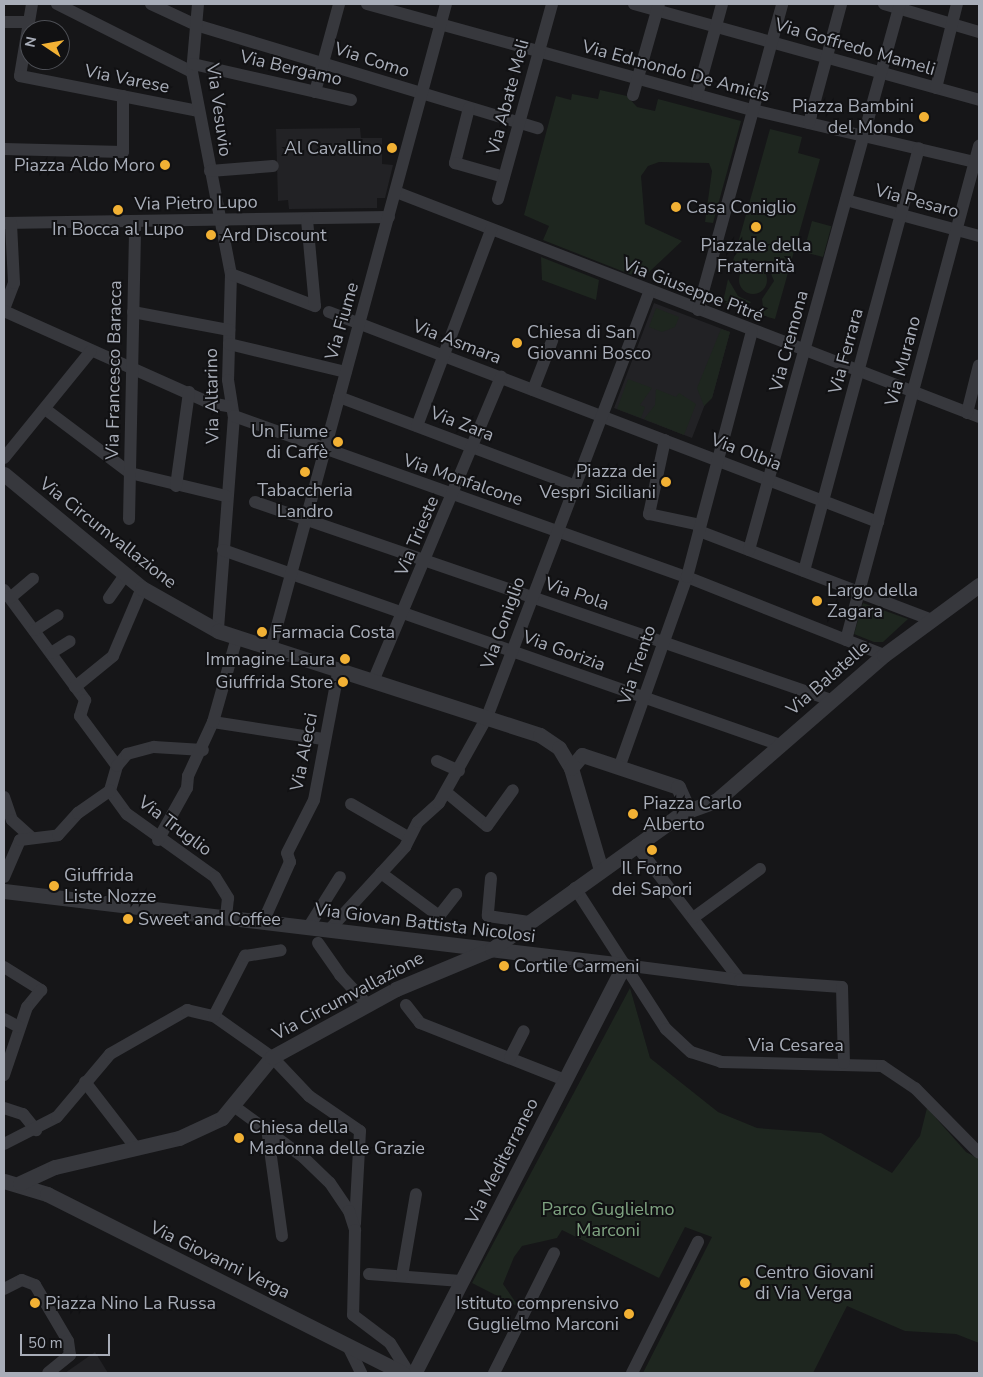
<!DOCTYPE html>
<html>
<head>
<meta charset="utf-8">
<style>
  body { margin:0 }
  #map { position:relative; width:983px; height:1377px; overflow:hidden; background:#161618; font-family:"Nunito Sans",sans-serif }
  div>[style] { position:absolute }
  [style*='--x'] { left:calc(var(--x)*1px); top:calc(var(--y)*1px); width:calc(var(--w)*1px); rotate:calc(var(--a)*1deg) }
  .built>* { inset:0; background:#222225 }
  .green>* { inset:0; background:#1e261f; transform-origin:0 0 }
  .round { border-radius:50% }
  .minor>* { height:12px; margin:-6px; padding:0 6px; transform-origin:6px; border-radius:6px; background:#37383d }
  .tertiary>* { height:15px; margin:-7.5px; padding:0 7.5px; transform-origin:7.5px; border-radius:7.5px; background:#37383d }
  .dots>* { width:14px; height:14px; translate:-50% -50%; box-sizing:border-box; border:2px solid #111113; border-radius:50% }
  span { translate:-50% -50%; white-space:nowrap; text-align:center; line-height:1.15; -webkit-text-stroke:4px #111113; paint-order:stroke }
  .street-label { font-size:18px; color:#a8adb8 }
  .poi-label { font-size:18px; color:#a8adb8 }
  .right { translate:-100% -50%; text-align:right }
  .left { translate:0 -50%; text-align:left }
  .park-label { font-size:18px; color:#7fa381 }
  .frame { position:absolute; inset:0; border:5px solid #a8adb8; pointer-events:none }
  .north { position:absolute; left:20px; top:20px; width:50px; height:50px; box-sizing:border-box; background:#111113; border:1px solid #4d4f55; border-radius:50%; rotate:282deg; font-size:14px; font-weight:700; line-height:20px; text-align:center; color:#a8adb8 }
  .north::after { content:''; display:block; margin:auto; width:18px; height:22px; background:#f2b134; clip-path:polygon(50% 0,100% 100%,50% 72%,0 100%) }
  .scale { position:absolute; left:20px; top:1334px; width:90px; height:22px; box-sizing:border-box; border:2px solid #a8adb8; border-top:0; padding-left:6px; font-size:15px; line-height:18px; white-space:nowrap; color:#a8adb8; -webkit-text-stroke:4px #111113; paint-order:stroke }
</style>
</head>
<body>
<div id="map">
  <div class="built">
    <i style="clip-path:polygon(360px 128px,361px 138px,382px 138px,382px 164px,393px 165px,385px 198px,377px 198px,377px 208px,289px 209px,288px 200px,278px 201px,276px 129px)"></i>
    <i style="clip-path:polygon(654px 303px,730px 332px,712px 398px,707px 399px,692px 438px,614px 408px)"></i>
    <i style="clip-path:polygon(95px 1352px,108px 1373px,65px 1373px)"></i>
  </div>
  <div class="green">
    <i style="clip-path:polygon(600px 90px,627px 96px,637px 107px,655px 111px,658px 99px,741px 121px,713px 223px,705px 222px,712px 171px,709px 163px,659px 162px,648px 166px,641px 176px,645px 224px,682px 241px,648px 273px,632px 275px,543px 240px,549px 226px,524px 215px,556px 96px,571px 100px,572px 94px,598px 99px)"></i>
    <i style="clip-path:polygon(770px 129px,802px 137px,798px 153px,820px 159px,775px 319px,764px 316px,762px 299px,774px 281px,768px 266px,753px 259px,731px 268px)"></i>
    <i style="left:812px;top:221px;width:20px;height:32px;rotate:15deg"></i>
    <i style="clip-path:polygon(541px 257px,599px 280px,596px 300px,542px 280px)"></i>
    <i class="round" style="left:739px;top:266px;width:28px;height:28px"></i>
    <i style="clip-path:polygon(728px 279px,738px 296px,751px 302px,745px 310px,723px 302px)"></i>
    <i style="clip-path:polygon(656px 308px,679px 317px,675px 327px,662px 332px,649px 327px)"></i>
    <i style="clip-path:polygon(721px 329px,730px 332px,712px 398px,704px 406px,697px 388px)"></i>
    <i style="clip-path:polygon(628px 379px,652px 388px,640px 405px,645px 407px,641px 418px,617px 409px)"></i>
    <i style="clip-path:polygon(656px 389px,676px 397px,679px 393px,696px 404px,684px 435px,644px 419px,655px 405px)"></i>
    <i style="clip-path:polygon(863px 603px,908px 619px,883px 642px,874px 642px,854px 634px)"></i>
    <i style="clip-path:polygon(630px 988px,650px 1058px,718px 1112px,757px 1128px,821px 1133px,892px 1173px,920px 1136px,927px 1108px,966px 1152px,979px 1159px,979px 1343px,956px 1334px,905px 1331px,847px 1306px,813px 1373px,643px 1373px,712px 1237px,685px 1227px,659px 1278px,562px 1230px,557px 1238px,522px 1246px,514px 1257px,503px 1284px,519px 1307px,472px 1283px)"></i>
  </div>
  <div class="minor">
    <i style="--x:32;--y:4;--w:73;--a:99.5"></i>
    <i style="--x:20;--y:76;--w:181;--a:11.1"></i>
    <i style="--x:57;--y:4;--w:151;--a:26.7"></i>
    <i style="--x:151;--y:4;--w:50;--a:25"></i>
    <i style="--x:196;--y:25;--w:357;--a:16.8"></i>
    <i style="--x:198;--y:4;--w:68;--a:95"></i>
    <i style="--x:192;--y:72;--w:206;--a:79.1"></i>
    <i style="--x:231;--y:274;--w:106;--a:91.6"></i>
    <i style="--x:228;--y:380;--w:36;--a:81"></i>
    <i style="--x:234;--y:416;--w:216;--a:94.3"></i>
    <i style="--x:367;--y:4;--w:400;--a:15.4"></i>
    <i style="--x:753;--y:110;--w:232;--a:13.2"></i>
    <i style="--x:634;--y:4;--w:358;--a:15.5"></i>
    <i style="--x:884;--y:4;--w:99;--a:16.4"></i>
    <i style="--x:4;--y:22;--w:24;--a:0"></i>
    <i style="--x:193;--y:64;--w:162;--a:12.8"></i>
    <i style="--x:936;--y:88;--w:87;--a:-76"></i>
    <i style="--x:315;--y:92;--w:91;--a:-74.7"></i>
    <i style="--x:633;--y:95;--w:95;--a:-74.1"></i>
    <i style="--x:697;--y:95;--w:94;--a:-74.6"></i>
    <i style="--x:469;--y:108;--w:57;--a:104.3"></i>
    <i style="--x:455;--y:163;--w:51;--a:15.9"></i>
    <i style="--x:809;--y:123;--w:123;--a:-74.9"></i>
    <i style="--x:4;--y:149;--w:119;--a:1.4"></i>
    <i style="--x:123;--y:152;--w:56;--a:-90"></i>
    <i style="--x:210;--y:171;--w:63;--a:-4.5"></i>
    <i style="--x:396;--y:192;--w:625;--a:21.1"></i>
    <i style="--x:498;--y:199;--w:202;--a:-74.5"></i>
    <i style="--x:846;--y:200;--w:138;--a:15.1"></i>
    <i style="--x:4;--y:223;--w:385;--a:-0.9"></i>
    <i style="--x:231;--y:274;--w:90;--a:20.9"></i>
    <i style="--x:315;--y:306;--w:87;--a:-95.3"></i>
    <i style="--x:4;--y:309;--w:28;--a:-69"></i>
    <i style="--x:14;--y:283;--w:60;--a:-92.9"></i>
    <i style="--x:698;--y:310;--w:317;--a:-74.6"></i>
    <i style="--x:4;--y:311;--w:226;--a:24.1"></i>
    <i style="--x:210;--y:403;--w:22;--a:10"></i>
    <i style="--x:133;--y:312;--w:98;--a:10.6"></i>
    <i style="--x:329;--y:312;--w:588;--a:20.93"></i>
    <i style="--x:229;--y:344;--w:120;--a:13.5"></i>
    <i style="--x:533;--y:390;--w:53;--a:-68.8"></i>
    <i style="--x:339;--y:397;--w:250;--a:20.6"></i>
    <i style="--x:45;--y:409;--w:106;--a:37"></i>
    <i style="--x:130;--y:473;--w:99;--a:13.5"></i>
    <i style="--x:967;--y:413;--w:49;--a:-76"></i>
    <i style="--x:234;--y:416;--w:481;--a:19.6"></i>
    <i style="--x:687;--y:577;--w:212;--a:21.6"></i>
    <i style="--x:417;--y:426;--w:210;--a:-69.3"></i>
    <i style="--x:665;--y:440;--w:76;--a:102.2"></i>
    <i style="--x:649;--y:514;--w:52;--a:12.2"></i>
    <i style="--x:4;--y:458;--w:138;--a:-50.9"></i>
    <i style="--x:176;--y:486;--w:95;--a:-82.1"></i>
    <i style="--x:255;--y:502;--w:609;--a:18.97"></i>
    <i style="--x:129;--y:519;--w:298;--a:-88.8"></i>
    <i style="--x:699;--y:531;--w:247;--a:20.9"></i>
    <i style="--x:223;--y:550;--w:590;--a:19.29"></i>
    <i style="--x:749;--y:550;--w:566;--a:-74.54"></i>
    <i style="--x:804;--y:571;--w:438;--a:-74.8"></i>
    <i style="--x:4;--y:590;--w:137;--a:53.6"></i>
    <i style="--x:85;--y:700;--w:17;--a:107"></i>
    <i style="--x:80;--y:716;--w:62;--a:53.5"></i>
    <i style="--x:117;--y:766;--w:26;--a:106"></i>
    <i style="--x:10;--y:598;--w:30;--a:-40"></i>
    <i style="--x:109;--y:598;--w:28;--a:-55"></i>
    <i style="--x:35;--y:630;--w:27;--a:-33"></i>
    <i style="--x:846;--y:640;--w:512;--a:-74.93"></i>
    <i style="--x:271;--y:648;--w:667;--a:-74.8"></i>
    <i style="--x:51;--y:653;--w:22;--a:-32"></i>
    <i style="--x:374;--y:679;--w:328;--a:-67.2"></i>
    <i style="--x:75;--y:687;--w:49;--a:-39.2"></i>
    <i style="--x:113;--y:656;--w:74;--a:-66.9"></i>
    <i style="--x:213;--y:722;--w:111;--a:8.8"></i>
    <i style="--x:437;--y:761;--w:24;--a:24"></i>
    <i style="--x:620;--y:765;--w:200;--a:-70.4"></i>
    <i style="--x:687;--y:577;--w:254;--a:-75.2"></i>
    <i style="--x:117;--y:766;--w:16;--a:-50"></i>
    <i style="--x:127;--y:754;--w:28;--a:-15"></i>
    <i style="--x:154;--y:747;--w:49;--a:3.5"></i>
    <i style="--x:110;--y:791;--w:29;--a:54"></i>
    <i style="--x:127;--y:814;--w:108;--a:35.6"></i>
    <i style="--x:215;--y:877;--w:25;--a:58"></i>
    <i style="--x:228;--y:898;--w:19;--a:96"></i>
    <i style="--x:446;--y:792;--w:53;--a:39.7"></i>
    <i style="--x:487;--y:826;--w:44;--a:-54.2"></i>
    <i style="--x:4;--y:797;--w:24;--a:71"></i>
    <i style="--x:12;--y:820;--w:25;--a:42"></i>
    <i style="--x:351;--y:804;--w:66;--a:30.1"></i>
    <i style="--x:158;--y:840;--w:60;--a:-60.9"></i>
    <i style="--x:187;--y:788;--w:12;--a:-85"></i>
    <i style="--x:188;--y:776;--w:60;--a:-65.2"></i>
    <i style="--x:213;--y:722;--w:88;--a:-74.2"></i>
    <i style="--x:636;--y:845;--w:170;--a:52.4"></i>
    <i style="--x:381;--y:873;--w:72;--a:36.6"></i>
    <i style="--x:439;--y:916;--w:28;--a:-52"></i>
    <i style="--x:4;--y:877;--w:40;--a:-66.6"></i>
    <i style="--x:20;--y:840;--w:38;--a:-7"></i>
    <i style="--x:58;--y:835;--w:30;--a:-48"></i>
    <i style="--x:78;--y:813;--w:39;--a:-35"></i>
    <i style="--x:491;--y:878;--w:38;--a:95"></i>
    <i style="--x:488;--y:916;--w:41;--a:8.3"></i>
    <i style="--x:575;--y:888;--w:168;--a:57.2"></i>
    <i style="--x:666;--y:1029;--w:34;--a:43"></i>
    <i style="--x:691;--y:1052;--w:32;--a:18"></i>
    <i style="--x:721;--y:1062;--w:161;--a:1.4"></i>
    <i style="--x:882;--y:1066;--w:40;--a:34"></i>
    <i style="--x:915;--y:1088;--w:91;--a:45.4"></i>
    <i style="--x:693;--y:918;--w:83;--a:-36.2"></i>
    <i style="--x:263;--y:922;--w:66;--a:-65.8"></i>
    <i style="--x:290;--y:862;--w:9;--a:-108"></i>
    <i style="--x:287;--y:853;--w:59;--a:-63"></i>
    <i style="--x:314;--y:800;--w:134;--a:-79.3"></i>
    <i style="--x:308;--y:928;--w:60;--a:-57.9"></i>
    <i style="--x:329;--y:930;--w:113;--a:-47.5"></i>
    <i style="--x:405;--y:847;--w:28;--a:-63"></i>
    <i style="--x:418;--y:822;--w:28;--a:-42"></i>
    <i style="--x:439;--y:803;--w:98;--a:-60.8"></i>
    <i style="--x:487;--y:717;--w:455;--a:-69.1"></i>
    <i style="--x:318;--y:943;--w:39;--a:55"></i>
    <i style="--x:340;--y:975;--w:40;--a:47"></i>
    <i style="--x:624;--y:965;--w:117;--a:7.4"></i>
    <i style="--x:740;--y:980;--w:102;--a:3.9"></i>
    <i style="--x:842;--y:987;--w:76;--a:88.5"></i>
    <i style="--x:4;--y:967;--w:44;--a:31.9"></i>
    <i style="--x:41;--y:990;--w:22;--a:129"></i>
    <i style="--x:27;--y:1007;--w:72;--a:108.7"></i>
    <i style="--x:406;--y:1005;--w:23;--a:52"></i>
    <i style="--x:420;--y:1023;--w:156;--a:21.5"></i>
    <i style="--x:214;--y:1016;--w:71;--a:35.3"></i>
    <i style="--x:272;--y:1057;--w:54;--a:46.5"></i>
    <i style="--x:309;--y:1096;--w:62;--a:34.5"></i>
    <i style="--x:360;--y:1131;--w:93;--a:93.1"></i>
    <i style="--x:4;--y:1019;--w:17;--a:28"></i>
    <i style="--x:510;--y:1058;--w:30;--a:-63"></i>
    <i style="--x:85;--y:1082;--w:83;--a:52.3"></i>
    <i style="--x:235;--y:1107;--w:84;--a:36.3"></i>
    <i style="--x:303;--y:1157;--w:37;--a:44"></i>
    <i style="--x:330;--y:1183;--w:34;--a:56"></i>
    <i style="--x:349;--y:1211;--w:20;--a:72"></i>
    <i style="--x:355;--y:1230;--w:85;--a:91.3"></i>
    <i style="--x:353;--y:1315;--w:46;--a:37.1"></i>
    <i style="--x:390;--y:1343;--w:36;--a:58"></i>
    <i style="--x:4;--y:1108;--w:20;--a:18"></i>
    <i style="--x:23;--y:1114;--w:21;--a:51"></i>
    <i style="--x:267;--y:1128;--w:109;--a:82.1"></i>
    <i style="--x:4;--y:1144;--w:59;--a:-27"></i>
    <i style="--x:57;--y:1117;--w:82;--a:-49.9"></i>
    <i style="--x:110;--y:1054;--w:89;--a:-29.7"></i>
    <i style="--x:187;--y:1010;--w:28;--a:13"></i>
    <i style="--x:214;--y:1016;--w:68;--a:-62.7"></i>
    <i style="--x:245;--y:956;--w:36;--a:-9"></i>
    <i style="--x:369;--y:1274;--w:92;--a:4.4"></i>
    <i style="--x:402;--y:1276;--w:83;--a:-80.3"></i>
    <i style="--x:4;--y:1289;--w:20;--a:-27"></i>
    <i style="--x:22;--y:1280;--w:14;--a:21"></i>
    <i style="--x:35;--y:1285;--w:65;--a:59.5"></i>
    <i style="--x:68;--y:1341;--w:14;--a:82"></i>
    <i style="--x:70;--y:1355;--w:28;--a:141"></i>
    <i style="--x:348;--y:1346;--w:30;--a:64"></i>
    <i style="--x:494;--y:1373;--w:134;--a:-63.4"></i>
    <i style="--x:632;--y:1373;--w:147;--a:-63.3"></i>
  </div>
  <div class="tertiary">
    <i style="--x:4;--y:474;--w:179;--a:39.6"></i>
    <i style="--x:142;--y:588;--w:87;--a:29.5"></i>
    <i style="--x:218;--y:631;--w:338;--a:17.9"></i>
    <i style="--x:540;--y:735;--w:23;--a:34"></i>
    <i style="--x:559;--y:748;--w:23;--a:59"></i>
    <i style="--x:601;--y:870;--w:106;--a:-106.4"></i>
    <i style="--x:571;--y:768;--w:17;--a:-50"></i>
    <i style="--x:582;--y:755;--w:101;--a:18.4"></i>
    <i style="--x:678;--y:787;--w:17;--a:66"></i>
    <i style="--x:685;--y:803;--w:10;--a:107"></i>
    <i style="--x:4;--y:891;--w:624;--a:6.81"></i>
    <i style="--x:624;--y:965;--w:459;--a:117.2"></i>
    <i style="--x:4;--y:1181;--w:45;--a:16.8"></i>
    <i style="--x:47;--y:1194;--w:398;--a:26.7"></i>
    <i style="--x:20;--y:1183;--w:38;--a:-25"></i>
    <i style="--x:55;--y:1167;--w:127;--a:-13.2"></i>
    <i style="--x:179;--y:1138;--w:47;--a:-24.9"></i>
    <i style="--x:222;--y:1118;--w:79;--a:-50.7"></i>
    <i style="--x:272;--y:1057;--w:141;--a:-28.7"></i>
    <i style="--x:396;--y:989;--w:104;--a:-22.6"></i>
    <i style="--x:492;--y:949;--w:234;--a:-35.6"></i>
    <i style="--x:682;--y:813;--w:37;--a:-20"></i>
    <i style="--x:717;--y:800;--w:221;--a:-41"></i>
    <i style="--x:884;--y:655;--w:118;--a:-36.4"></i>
  </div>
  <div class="dots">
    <i style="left:924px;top:117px;background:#f2b134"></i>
    <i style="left:392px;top:148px;background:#f2b134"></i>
    <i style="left:165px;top:165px;background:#f2b134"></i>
    <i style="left:676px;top:207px;background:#f2b134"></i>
    <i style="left:118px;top:210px;background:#f2b134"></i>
    <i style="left:756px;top:227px;background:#f2b134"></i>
    <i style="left:211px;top:235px;background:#f2b134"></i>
    <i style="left:517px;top:343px;background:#f2b134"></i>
    <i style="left:338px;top:442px;background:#f2b134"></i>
    <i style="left:305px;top:472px;background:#f2b134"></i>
    <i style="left:666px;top:482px;background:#f2b134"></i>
    <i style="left:817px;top:601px;background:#f2b134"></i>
    <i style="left:262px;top:632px;background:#f2b134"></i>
    <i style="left:345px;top:659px;background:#f2b134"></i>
    <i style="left:343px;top:682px;background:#f2b134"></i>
    <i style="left:633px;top:814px;background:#f2b134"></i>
    <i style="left:652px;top:850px;background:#f2b134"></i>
    <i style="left:54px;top:886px;background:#f2b134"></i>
    <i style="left:128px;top:919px;background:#f2b134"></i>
    <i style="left:504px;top:966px;background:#f2b134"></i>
    <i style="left:239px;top:1138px;background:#f2b134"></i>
    <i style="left:745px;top:1283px;background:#f2b134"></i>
    <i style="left:35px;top:1303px;background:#f2b134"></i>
    <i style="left:629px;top:1314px;background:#f2b134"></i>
  </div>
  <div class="street-label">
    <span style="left:855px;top:47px;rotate:16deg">Via Goffredo Mameli</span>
    <span style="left:372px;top:60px;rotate:18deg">Via Como</span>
    <span style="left:291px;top:68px;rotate:13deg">Via Bergamo</span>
    <span style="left:676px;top:71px;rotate:15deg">Via Edmondo De Amicis</span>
    <span style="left:127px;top:79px;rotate:11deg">Via Varese</span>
    <span style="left:508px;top:97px;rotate:-75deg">Via Abate Meli</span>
    <span style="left:219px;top:110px;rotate:82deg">Via Vesuvio</span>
    <span style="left:917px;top:201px;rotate:15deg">Via Pesaro</span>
    <span style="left:196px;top:203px;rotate:-1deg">Via Pietro Lupo</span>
    <span style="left:693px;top:290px;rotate:21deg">Via Giuseppe Pitré</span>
    <span style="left:342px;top:321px;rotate:-74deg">Via Fiume</span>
    <span style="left:789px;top:341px;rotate:-75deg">Via Cremona</span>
    <span style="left:457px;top:342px;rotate:21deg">Via Asmara</span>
    <span style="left:846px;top:351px;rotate:-75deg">Via Ferrara</span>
    <span style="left:903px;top:361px;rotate:-75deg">Via Murano</span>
    <span style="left:114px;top:370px;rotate:-89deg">Via Francesco Baracca</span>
    <span style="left:212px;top:396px;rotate:-91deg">Via Altarino</span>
    <span style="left:462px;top:424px;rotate:21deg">Via Zara</span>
    <span style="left:746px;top:452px;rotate:21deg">Via Olbia</span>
    <span style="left:463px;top:480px;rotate:19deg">Via Monfalcone</span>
    <span style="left:108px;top:533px;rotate:38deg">Via Circumvallazione</span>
    <span style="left:417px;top:536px;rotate:-67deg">Via Trieste</span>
    <span style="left:577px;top:594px;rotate:19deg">Via Pola</span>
    <span style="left:503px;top:623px;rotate:-70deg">Via Coniglio</span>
    <span style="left:564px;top:651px;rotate:20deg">Via Gorizia</span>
    <span style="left:637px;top:665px;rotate:-71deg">Via Trento</span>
    <span style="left:828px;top:678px;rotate:-41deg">Via Balatelle</span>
    <span style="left:304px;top:752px;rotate:-79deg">Via Alecci</span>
    <span style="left:175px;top:826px;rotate:37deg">Via Truglio</span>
    <span style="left:425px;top:923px;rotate:7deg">Via Giovan Battista Nicolosi</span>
    <span style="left:348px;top:996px;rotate:-28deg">Via Circumvallazione</span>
    <span style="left:796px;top:1045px">Via Cesarea</span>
    <span style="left:502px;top:1161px;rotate:-63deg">Via Mediterraneo</span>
    <span style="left:220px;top:1260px;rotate:26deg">Via Giovanni Verga</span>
  </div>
  <div class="poi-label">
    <span class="right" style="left:914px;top:117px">Piazza Bambini<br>del Mondo</span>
    <span class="right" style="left:382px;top:148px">Al Cavallino</span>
    <span class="right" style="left:155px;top:165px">Piazza Aldo Moro</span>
    <span class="left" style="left:686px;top:207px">Casa Coniglio</span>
    <span style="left:118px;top:229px">In Bocca al Lupo</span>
    <span class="left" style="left:221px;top:235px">Ard Discount</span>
    <span style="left:756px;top:256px">Piazzale della<br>Fraternità</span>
    <span class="left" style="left:527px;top:343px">Chiesa di San<br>Giovanni Bosco</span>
    <span class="right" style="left:328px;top:442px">Un Fiume<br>di Caffè</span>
    <span class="right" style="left:656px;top:482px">Piazza dei<br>Vespri Siciliani</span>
    <span style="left:305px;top:501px">Tabaccheria<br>Landro</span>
    <span class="left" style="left:827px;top:601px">Largo della<br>Zagara</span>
    <span class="left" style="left:272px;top:632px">Farmacia Costa</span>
    <span class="right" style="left:335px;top:659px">Immagine Laura</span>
    <span class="right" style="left:333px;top:682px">Giuffrida Store</span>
    <span class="left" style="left:643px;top:814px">Piazza Carlo<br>Alberto</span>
    <span style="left:652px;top:879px">Il Forno<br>dei Sapori</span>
    <span class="left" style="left:64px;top:886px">Giuffrida<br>Liste Nozze</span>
    <span class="left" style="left:138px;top:919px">Sweet and Coffee</span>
    <span class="left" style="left:514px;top:966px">Cortile Carmeni</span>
    <span class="left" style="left:249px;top:1138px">Chiesa della<br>Madonna delle Grazie</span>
    <span class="left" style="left:755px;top:1283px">Centro Giovani<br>di Via Verga</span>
    <span class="left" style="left:45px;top:1303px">Piazza Nino La Russa</span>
    <span class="right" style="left:619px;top:1314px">Istituto comprensivo<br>Guglielmo Marconi</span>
  </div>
  <div class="park-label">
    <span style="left:608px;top:1220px">Parco Guglielmo<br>Marconi</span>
  </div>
  <div class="frame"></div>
  <div class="north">N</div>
  <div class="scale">50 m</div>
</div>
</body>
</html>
